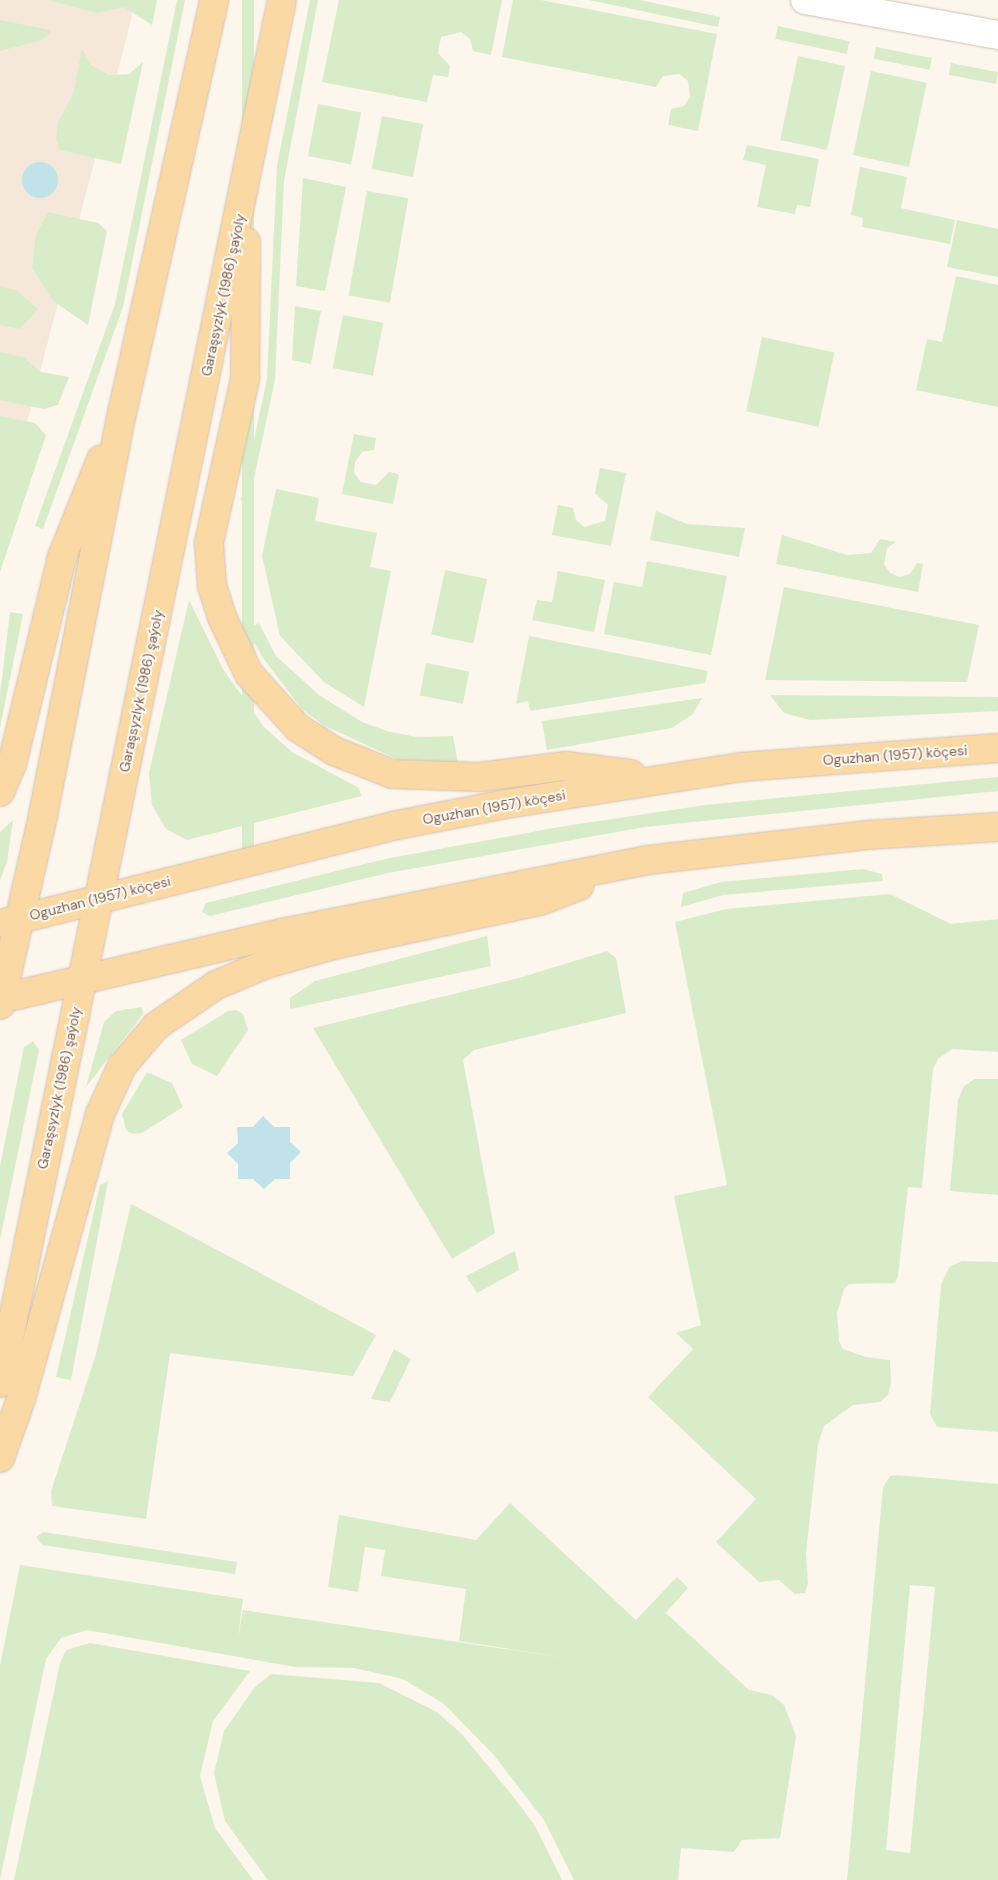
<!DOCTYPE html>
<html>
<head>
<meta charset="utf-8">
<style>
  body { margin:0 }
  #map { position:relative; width:998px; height:1880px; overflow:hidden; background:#fdf6ec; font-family:"DM Sans",sans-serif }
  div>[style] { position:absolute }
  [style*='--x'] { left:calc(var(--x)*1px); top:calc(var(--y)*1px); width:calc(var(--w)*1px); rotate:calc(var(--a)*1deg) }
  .residential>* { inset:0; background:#f5e8da }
  .green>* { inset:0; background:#d8ecc9; transform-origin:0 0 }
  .water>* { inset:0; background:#bfe3e8 }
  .round { border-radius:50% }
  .roads { filter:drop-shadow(0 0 1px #d1beb0) drop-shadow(0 0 1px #d1beb0) }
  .minor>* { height:28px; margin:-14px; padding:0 14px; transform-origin:14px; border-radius:14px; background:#fff }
  .major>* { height:28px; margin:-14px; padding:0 14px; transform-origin:14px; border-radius:14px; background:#fbd9a5 }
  span { translate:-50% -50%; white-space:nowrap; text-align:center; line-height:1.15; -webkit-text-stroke:4px #fffaf3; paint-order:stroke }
  .street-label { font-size:14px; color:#7a5c4d }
</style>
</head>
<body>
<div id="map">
  <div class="residential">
    <i style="clip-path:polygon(0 0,136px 0,0 527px)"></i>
  </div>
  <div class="green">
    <i style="clip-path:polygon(48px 0,157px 0,152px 25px,124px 7px,97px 13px)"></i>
    <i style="clip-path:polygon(177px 0,185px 0,123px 307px,43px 529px,35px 526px,115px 304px)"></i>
    <i style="left:242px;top:0;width:12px;height:876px"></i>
    <i style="clip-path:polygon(310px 0,318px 0,284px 181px,275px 380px,249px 502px,241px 500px,267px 379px,277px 166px)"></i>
    <i style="clip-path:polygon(339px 0,502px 0,491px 55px,473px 51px,470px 39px,461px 32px,441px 37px,438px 53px,450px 66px,448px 77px,433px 75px,427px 102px,322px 82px)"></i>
    <i style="clip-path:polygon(513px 0,541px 0,717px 34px,698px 131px,668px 125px,671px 109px,684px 106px,690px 97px,688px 81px,679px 74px,663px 76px,656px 87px,502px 57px)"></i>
    <i style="clip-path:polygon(589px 0,640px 0,720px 17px,718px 27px)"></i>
    <i style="clip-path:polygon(0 20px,50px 30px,50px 33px,42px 40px,0 51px)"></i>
    <i style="left:778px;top:26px;width:73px;height:13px;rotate:12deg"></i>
    <i style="left:876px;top:47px;width:57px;height:12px;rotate:11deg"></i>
    <i style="clip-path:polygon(82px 49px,91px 65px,109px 75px,129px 74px,143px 62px,121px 164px,60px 150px,56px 140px,58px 122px,73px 94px)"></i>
    <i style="left:798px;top:56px;width:48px;height:86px;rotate:12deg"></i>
    <i style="left:951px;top:63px;width:48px;height:12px;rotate:11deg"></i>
    <i style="left:871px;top:71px;width:57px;height:86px;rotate:12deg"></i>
    <i style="left:318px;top:104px;width:44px;height:53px;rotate:11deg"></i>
    <i style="left:382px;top:116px;width:42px;height:54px;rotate:11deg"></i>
    <i style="clip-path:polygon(747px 145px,819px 159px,810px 207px,797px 205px,795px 214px,757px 207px,766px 165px,743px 160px)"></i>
    <i style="clip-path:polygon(860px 167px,907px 177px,901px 208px,955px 220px,950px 244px,862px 227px,863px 218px,851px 215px)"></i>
    <i style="clip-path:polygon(303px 178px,346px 187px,325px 291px,296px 286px)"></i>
    <i style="left:367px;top:191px;width:42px;height:106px;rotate:10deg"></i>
    <i style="clip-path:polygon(48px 212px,98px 223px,107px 231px,88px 325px,53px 301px,32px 268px,36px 235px)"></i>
    <i style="clip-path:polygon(957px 220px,998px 229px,998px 277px,947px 267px)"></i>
    <i style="clip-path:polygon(956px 276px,998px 285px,998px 407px,916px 390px,927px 339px,942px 342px)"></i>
    <i style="clip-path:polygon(0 287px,16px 290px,38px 309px,20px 329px,0 325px)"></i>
    <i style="clip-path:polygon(295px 306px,321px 311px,311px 364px,292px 360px)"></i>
    <i style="left:343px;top:315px;width:41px;height:54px;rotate:11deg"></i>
    <i style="left:762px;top:337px;width:74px;height:76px;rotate:12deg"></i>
    <i style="clip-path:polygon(0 352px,23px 357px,41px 372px,69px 377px,58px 405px,44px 409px,0 400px)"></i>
    <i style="clip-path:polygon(0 416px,35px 423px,46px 435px,0 572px)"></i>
    <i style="clip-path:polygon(354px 434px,376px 438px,374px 450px,362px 452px,355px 462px,354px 473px,361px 482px,376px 485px,389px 472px,399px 474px,393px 504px,342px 494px)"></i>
    <i style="clip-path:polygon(600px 468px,626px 473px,611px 546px,552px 535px,558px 505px,573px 508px,576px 520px,584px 527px,605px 521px,608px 505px,595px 493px)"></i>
    <i style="clip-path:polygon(276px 489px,319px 498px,315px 521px,377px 533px,370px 567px,391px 571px,364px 707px,324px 682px,280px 636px,262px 556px)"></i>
    <i style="clip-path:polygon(656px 511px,687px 524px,745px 528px,739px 557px,650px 540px)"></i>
    <i style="clip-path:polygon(782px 535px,847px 555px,871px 553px,880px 539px,896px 542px,887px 548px,884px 564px,890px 573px,900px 577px,910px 574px,917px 563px,923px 564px,918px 592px,776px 564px)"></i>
    <i style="clip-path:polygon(647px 561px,727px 576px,711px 655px,604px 634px,614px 582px,642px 587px)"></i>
    <i style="left:445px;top:570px;width:43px;height:66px;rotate:12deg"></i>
    <i style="clip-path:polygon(558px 571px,605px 580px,594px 632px,532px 620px,537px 600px,552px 602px)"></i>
    <i style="clip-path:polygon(784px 587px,979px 625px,967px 682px,765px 680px)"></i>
    <i style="clip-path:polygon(189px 600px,223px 669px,264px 727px,292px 752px,359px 788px,361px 796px,187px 840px,166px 829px,152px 805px,149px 773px)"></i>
    <i style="clip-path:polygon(10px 612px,23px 614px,0 728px,0 695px)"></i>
    <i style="clip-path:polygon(259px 623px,276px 656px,319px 695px,362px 722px,390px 732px,417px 737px,453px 736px,458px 763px,399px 760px,323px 725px,301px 708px,263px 658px,246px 629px)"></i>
    <i style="clip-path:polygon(529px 636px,708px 671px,705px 683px,530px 711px,528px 701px,516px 704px)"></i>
    <i style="left:426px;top:663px;width:44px;height:33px;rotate:11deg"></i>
    <i style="clip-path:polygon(770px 695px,998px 697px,998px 711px,810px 720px,784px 713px)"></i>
    <i style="clip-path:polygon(702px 698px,693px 714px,672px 728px,547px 750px,542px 721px)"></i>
    <i style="clip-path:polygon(998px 777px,998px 791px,645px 827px,388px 873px,210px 916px,202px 912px,206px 903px,385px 859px,559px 827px,705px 805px)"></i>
    <i style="clip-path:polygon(13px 820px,7px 862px,0 880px,0 832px)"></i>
    <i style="clip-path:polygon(863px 869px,882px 874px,883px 881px,723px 895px,681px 907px,683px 893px,721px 882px)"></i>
    <i style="clip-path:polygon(890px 894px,951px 924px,998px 919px,998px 1052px,952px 1049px,938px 1059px,933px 1069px,922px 1188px,908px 1187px,898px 1276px,895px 1283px,849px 1284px,844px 1289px,837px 1313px,839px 1341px,843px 1349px,866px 1357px,890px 1360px,891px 1382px,888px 1395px,880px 1402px,853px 1405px,824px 1426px,818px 1444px,806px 1553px,808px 1584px,805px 1593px,795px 1594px,779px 1580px,759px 1582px,716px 1542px,756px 1499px,648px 1397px,693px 1349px,676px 1333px,701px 1325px,674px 1196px,727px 1185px,675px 922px,726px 909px)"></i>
    <i style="clip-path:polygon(487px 936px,491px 966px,290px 1009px,290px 998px,315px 981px)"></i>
    <i style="clip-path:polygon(607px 951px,616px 958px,626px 1013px,474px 1050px,463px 1060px,495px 1233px,452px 1259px,313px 1028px,519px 978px)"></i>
    <i style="clip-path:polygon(142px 1007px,143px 1014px,86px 1087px,104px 1022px,116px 1011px)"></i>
    <i style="clip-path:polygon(236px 1010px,243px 1014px,248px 1030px,217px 1076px,192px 1064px,181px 1040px,228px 1011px)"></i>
    <i style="clip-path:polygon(33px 1041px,39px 1050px,0 1240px,0 1166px,24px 1047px)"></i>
    <i style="clip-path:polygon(147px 1072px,172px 1083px,183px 1107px,142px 1133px,133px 1134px,126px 1130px,122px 1114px)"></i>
    <i style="clip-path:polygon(975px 1079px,998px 1079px,998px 1195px,950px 1191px,958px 1100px,964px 1086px)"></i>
    <i style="clip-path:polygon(108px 1181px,71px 1380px,56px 1377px,100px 1185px)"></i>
    <i style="clip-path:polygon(131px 1204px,376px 1335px,353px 1376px,170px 1353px,146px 1519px,52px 1506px,51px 1491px,96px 1354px)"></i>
    <i style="clip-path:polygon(515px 1251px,519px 1270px,477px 1293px,466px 1276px)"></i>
    <i style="clip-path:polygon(962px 1261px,998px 1262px,998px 1432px,937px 1427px,930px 1414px,941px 1285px,949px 1267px)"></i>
    <i style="clip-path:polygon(394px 1349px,411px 1359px,390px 1402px,371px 1399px)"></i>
    <i style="clip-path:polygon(evenodd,897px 1475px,998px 1484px,998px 1880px,847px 1880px,883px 1487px,890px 1476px,897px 1475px,910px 1585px,935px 1587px,910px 1853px,886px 1850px,910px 1585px)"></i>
    <i style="clip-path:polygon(510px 1503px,636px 1620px,677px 1577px,688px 1588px,662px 1617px,666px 1613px,749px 1690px,772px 1695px,784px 1705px,796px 1736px,780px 1838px,742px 1840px,734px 1852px,681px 1848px,678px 1880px,574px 1880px,544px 1820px,493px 1754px,444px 1704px,403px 1679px,354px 1668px,295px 1667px,87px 1630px,61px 1638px,46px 1659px,0 1880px,0 1666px,20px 1565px,243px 1599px,238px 1638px,243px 1610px,573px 1659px,459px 1641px,466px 1589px,381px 1576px,385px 1550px,365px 1547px,358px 1592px,328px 1587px,339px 1515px,476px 1540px)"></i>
    <i style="clip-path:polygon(43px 1532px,237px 1562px,235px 1574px,42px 1545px,36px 1537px)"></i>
    <i style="clip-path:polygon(90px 1643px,250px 1671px,213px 1721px,200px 1776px,215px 1828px,253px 1880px,14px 1880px,60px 1663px,66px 1650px)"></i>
    <i style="clip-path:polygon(271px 1674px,379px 1683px,437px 1712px,462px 1734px,515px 1799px,535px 1826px,562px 1880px,268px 1880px,225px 1821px,214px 1773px,224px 1731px,255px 1687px)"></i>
  </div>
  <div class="water">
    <i class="round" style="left:22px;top:162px;width:36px;height:36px"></i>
    <i style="clip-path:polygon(263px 1116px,274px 1127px,290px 1127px,290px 1142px,301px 1152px,290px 1163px,290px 1179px,275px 1179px,264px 1189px,253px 1179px,238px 1179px,238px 1164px,227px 1153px,238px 1143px,237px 1127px,253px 1127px)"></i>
  </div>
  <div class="roads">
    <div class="minor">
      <i style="--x:805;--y:0;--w:196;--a:10.3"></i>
    </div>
    <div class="major">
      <i style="--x:246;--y:242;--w:137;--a:90.4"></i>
      <i style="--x:245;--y:379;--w:168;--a:102.4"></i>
      <i style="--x:209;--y:543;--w:43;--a:86"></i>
      <i style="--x:212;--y:586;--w:33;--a:72"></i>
      <i style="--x:222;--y:617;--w:63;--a:64.7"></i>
      <i style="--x:249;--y:674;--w:73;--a:47.8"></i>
      <i style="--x:298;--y:728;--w:43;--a:32.6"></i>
      <i style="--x:334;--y:751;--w:62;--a:21.6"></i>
      <i style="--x:392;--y:774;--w:88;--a:2"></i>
      <i style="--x:480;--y:777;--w:87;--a:-7.3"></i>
      <i style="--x:566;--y:766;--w:65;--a:7"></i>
      <i style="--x:0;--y:792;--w:30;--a:-67"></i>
      <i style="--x:12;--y:764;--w:213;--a:-76.4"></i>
      <i style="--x:62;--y:557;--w:105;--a:-68.1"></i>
      <i style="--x:4;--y:923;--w:405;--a:-14"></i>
      <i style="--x:397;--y:825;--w:111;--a:-10.9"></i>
      <i style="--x:506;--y:804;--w:238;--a:-8.9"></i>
      <i style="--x:741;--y:767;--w:258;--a:-4.2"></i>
      <i style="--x:0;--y:999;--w:290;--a:-13.2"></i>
      <i style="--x:282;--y:933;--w:373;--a:-11.3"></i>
      <i style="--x:648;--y:860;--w:220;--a:-6.5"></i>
      <i style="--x:867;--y:835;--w:131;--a:-3.5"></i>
      <i style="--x:0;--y:1005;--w:195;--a:-77.2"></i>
      <i style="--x:43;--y:815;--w:410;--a:-78.9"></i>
      <i style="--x:122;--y:413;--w:423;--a:-77.4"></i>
      <i style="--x:0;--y:1383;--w:1411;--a:-78.48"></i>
      <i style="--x:0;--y:1458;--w:63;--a:-70.4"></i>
      <i style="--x:21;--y:1399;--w:296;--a:-74.5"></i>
      <i style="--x:100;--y:1114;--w:53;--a:-65.4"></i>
      <i style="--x:122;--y:1066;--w:52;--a:-49.6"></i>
      <i style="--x:156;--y:1026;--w:73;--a:-34.3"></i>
      <i style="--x:216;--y:985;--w:54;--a:-22.8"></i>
      <i style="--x:266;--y:964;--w:70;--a:-15.8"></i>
      <i style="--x:333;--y:945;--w:212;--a:-12"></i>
      <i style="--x:540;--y:901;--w:42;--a:-21"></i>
    </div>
  </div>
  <div class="street-label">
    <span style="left:223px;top:295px;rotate:-78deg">Garaşsyzlyk (1986) şaýoly</span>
    <span style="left:141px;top:691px;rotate:-78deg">Garaşsyzlyk (1986) şaýoly</span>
    <span style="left:895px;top:755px;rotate:-4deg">Oguzhan (1957) köçesi</span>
    <span style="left:494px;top:807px;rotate:-10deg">Oguzhan (1957) köçesi</span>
    <span style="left:100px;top:898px;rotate:-14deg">Oguzhan (1957) köçesi</span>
    <span style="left:59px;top:1088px;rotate:-78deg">Garaşsyzlyk (1986) şaýoly</span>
  </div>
</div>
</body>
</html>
